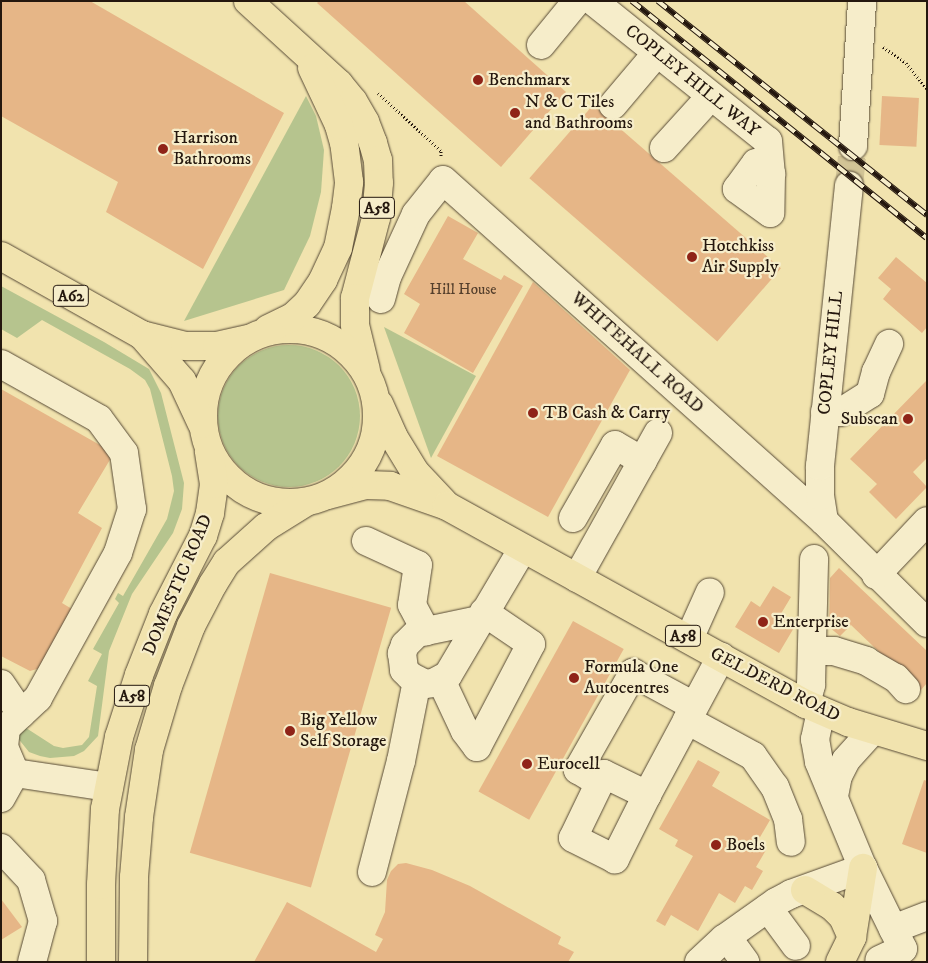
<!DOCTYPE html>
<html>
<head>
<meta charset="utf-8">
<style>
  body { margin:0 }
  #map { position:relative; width:928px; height:963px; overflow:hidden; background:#f1e3ae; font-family:"IM FELL DW Pica",serif }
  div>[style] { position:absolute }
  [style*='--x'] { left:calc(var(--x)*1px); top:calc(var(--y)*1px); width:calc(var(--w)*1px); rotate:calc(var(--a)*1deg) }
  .green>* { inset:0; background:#b6c48e }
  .round { border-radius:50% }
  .building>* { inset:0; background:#e6b687; transform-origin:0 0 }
  .minor-tunnel>* { height:28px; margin-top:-14px; transform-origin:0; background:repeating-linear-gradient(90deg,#d2c496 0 28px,transparent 0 42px) }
  .path>* { height:3px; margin-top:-1.5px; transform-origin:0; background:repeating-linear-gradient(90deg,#24170e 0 1px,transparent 0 3.5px) }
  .roads { filter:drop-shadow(0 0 1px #574a36) drop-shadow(0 0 1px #574a36) }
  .minor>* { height:28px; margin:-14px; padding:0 14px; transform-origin:14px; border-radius:14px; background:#f6edca }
  .major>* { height:28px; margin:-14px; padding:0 14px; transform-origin:14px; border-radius:14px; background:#f1e3ae }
  .major>.ring { margin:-14px; padding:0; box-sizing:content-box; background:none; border:28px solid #f1e3ae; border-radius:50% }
  .highway>* { height:28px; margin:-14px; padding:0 14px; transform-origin:14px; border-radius:14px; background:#f1e3ae }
  .rail>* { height:5.5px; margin-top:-2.75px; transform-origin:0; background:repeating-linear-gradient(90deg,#f6edca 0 11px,#24170e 0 22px); box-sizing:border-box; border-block:1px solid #24170e }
  .dots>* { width:14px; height:14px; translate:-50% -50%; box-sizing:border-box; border:2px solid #f6edca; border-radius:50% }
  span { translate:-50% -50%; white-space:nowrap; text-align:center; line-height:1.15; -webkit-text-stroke:4.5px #f6edca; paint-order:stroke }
  .number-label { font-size:15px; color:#543f2c }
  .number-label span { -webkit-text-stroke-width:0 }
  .shield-label span { padding:1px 4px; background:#f6edca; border:1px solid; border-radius:4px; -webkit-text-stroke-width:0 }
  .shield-label { font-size:16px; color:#24170e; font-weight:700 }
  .poi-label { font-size:18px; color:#24170e }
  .left { translate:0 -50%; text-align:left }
  .right { translate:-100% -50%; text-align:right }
  .street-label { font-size:18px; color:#24170e }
  .frame { position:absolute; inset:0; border:2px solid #24170e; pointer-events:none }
</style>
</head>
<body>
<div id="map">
  <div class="green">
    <i style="clip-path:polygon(306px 96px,316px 116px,324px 150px,321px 192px,310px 236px,284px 290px,184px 321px)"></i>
    <i style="clip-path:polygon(1px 286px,104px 342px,149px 369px,161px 393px,184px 483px,182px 509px,173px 533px,132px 594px,109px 651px,98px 736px,84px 751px,74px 756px,50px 758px,40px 756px,29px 752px,17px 737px,23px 726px,54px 746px,63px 748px,82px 745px,89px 737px,97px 686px,88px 681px,102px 654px,93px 649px,119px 603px,115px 599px,118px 593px,123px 596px,167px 519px,174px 491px,172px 476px,150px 389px,145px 380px,130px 369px,42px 320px,17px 338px,1px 329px)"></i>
    <i style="clip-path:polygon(384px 327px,476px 376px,431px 458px)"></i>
    <i class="round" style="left:218px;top:345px;width:142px;height:142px"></i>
  </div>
  <div class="building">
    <i style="clip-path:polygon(1px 1px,90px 1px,284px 113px,203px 269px,106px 212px,118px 182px,1px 116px)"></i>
    <i style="clip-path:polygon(319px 1px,464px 1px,566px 92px,501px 167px,317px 3px)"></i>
    <i style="left:882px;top:96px;width:37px;height:49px;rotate:3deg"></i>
    <i style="left:593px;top:105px;width:249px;height:97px;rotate:41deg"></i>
    <i style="clip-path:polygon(448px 216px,478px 233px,463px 259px,501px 280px,504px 275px,523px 286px,473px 373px,404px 333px,420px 304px,404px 294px)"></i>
    <i style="clip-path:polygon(896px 257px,927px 283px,927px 327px,922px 333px,883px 299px,891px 289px,878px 278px)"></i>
    <i style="clip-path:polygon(533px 282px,630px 370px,548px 517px,437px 456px)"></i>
    <i style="clip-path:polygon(927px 380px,927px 458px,913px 472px,927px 487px,896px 519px,869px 492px,877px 484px,850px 459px)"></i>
    <i style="clip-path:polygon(1px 389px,114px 453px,78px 513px,102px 528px,62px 603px,72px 609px,44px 667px,30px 671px,1px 656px)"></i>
    <i style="clip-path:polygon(839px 568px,927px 651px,927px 683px,920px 691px,851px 625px,840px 636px,829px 627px,830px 578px)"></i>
    <i style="left:270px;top:573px;width:126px;height:291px;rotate:16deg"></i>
    <i style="clip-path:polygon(773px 586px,791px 597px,779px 617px,795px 626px,779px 653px,735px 627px,751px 601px,760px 607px)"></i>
    <i style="left:573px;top:621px;width:58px;height:195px;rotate:29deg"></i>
    <i style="clip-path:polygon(698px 760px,720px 772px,712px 786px,770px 820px,756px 844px,766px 850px,756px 867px,763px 871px,752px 890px,745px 886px,735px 903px,719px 893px,698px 931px,671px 915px,665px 926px,656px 921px,693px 856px,675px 846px,678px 840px,659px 829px)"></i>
    <i style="clip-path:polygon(924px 780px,927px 781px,927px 853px,902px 844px)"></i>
    <i style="clip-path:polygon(406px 863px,432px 870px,470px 886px,561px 937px,558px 944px,574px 952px,568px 962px,254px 962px,287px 902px,376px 952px,383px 939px,375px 935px,385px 912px,387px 880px,391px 871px,398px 864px)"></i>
    <i style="clip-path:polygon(1px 899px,22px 927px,1px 940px)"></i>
  </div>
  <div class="minor-tunnel">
    <i style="--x:849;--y:185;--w:39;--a:-84"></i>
  </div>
  <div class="path">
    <i style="--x:883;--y:47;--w:28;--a:35"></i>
    <i style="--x:906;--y:63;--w:33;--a:51"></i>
    <i style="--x:378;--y:93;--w:86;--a:42.6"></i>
    <i style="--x:441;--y:151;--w:6;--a:90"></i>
  </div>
  <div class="roads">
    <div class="minor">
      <i style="--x:593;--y:1;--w:224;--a:38.7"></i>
      <i style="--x:768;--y:141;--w:33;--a:85"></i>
      <i style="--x:771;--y:174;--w:39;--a:91"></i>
      <i style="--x:770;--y:213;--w:41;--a:-144"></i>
      <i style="--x:737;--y:189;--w:32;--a:-54"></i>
      <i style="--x:756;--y:163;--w:19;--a:36"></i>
      <i style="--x:541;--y:45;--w:57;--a:-50.7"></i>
      <i style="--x:613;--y:105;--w:68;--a:-49.8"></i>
      <i style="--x:853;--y:146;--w:145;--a:-86.4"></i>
      <i style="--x:664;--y:148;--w:70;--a:-47.9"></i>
      <i style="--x:381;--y:299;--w:23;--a:-75"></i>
      <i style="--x:387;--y:277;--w:69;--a:-65.3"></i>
      <i style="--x:416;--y:214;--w:43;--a:-51.5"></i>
      <i style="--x:443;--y:180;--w:511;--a:41.83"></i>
      <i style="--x:824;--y:521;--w:145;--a:44.7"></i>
      <i style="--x:1;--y:364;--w:112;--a:29.3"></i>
      <i style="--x:99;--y:419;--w:42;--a:53.7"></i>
      <i style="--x:124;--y:453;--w:57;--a:81.9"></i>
      <i style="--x:132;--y:509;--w:46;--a:107.7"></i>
      <i style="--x:118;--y:553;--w:166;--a:118.9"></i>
      <i style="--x:38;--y:698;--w:44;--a:136.8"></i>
      <i style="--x:6;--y:728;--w:19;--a:96"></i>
      <i style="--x:4;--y:747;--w:28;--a:67"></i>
      <i style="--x:15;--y:773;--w:95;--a:8.5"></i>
      <i style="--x:825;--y:412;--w:16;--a:0"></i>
      <i style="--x:841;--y:412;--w:34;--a:-32"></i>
      <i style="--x:870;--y:394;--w:23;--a:-75"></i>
      <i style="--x:876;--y:372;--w:31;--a:-65"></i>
      <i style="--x:573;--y:518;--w:84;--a:-60.1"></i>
      <i style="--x:615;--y:445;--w:32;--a:30"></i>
      <i style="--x:824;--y:521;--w:25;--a:-99"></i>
      <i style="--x:820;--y:496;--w:30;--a:-90"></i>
      <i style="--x:820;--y:466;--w:282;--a:-84.1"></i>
      <i style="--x:366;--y:541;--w:57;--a:24.8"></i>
      <i style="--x:418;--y:565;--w:40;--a:98.5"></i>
      <i style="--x:412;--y:605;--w:30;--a:62"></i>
      <i style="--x:876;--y:575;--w:74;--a:-46.6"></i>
      <i style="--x:577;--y:578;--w:166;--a:-60.8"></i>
      <i style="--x:479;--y:620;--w:63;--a:168.2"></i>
      <i style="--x:417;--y:633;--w:17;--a:135"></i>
      <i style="--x:405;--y:645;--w:9;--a:111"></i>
      <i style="--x:402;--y:653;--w:17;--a:83"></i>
      <i style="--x:404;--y:670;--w:8;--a:45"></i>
      <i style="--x:410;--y:676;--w:17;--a:28"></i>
      <i style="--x:425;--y:684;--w:8;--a:-7"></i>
      <i style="--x:433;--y:683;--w:17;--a:-28"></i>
      <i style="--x:448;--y:675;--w:147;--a:-59.4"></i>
      <i style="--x:689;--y:639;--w:51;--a:-65.9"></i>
      <i style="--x:812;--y:651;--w:22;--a:0"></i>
      <i style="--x:834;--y:651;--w:34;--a:17"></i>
      <i style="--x:866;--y:661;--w:34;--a:30"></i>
      <i style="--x:896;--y:678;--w:15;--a:48"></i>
      <i style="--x:441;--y:680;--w:56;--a:64.8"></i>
      <i style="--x:465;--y:731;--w:20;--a:53"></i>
      <i style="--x:477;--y:747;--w:116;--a:-62.3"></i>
      <i style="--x:531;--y:644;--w:57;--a:-145.8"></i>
      <i style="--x:1;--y:684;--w:36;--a:56"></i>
      <i style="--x:806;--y:704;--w:20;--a:-75"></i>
      <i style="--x:811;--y:685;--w:126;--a:-88.6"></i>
      <i style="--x:821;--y:711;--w:29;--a:102"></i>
      <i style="--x:815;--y:739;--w:23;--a:80"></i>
      <i style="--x:819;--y:762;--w:115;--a:67.5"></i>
      <i style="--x:863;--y:868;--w:90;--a:63.7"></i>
      <i style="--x:903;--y:949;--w:26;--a:155"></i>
      <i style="--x:687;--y:720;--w:75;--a:28.6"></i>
      <i style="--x:753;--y:756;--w:38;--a:55"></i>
      <i style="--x:775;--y:787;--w:35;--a:68"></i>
      <i style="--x:788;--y:819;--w:23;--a:83"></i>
      <i style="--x:604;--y:774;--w:48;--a:26"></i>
      <i style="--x:647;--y:795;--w:72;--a:116.6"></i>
      <i style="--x:615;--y:859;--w:47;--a:-153.4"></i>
      <i style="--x:573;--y:838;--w:71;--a:-64.2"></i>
      <i style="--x:600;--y:783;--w:26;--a:-149"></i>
      <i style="--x:578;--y:770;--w:112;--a:-60.4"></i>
      <i style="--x:633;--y:673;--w:69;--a:28.4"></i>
      <i style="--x:647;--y:795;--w:157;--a:-61.8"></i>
      <i style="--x:834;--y:796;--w:20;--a:-79"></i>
      <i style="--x:838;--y:776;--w:18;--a:-63"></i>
      <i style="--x:846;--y:760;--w:40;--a:-48"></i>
      <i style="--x:1;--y:798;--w:29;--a:-61"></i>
      <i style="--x:1;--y:848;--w:44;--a:46.8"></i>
      <i style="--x:31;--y:880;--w:43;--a:73.7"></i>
      <i style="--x:43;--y:921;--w:42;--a:105"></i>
      <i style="--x:372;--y:872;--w:115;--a:-75.4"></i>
      <i style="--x:401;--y:761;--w:82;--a:-78.7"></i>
      <i style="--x:768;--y:908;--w:47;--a:53.6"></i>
      <i style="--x:893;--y:929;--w:36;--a:-21"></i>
      <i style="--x:727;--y:937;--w:31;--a:54"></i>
      <i style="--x:699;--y:962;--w:34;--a:-43"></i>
      <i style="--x:724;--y:939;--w:64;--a:-35.4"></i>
      <i style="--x:776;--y:902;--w:17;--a:-28"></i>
      <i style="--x:791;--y:894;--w:77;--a:-19.9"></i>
    </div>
    <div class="major">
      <i style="--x:248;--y:1;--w:123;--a:42.4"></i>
      <i style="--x:339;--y:84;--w:22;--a:51"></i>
      <i style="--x:353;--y:101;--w:24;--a:60"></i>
      <i style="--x:365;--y:122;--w:22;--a:69"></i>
      <i style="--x:373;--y:143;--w:18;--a:74"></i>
      <i style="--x:378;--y:160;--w:23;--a:88"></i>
      <i style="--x:379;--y:183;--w:35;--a:95"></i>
      <i style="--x:376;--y:218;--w:83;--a:104.7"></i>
      <i style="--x:355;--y:298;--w:27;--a:90"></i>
      <i style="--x:355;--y:325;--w:46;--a:76.3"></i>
      <i style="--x:1;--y:256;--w:162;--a:29.3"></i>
      <i style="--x:142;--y:335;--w:44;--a:14.3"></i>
      <i style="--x:185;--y:346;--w:32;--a:0"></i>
      <i style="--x:217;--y:346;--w:31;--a:-13"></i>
      <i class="ring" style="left:203px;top:329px;width:146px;height:146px"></i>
      <i style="--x:268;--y:329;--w:28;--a:-26"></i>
      <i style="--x:293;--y:317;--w:19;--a:-43"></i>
      <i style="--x:307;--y:304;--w:29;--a:-56"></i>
      <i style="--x:323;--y:280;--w:35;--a:-65"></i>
      <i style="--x:338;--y:248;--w:41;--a:-78.7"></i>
      <i style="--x:346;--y:208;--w:26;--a:-83"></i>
      <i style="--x:349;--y:182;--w:39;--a:-97"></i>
      <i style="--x:344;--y:143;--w:19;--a:-106"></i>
      <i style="--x:339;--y:125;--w:63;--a:-115.3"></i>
      <i style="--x:142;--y:335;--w:61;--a:49"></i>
      <i style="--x:182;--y:381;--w:47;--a:65.1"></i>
      <i style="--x:379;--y:404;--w:35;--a:66"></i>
      <i style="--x:393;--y:436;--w:42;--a:58.6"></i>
      <i style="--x:415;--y:472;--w:42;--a:46.9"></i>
      <i style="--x:328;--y:495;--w:39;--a:-15"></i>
      <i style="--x:366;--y:485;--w:24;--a:2"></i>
      <i style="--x:390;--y:486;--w:60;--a:19.3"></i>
      <i style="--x:447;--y:506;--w:410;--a:28.9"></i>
      <i style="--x:806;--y:704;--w:46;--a:23.2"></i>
      <i style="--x:848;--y:722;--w:83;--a:16.9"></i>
      <i style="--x:101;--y:962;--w:77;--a:-90"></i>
      <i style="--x:101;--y:885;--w:76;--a:-87"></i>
      <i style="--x:105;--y:809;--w:73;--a:-79"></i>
      <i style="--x:119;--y:737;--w:65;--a:-72.1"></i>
      <i style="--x:139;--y:675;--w:66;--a:-68.5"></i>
      <i style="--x:163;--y:614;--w:88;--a:-62.9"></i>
      <i style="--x:203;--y:536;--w:24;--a:-73"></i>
      <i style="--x:210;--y:513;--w:29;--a:-82"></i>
      <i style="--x:214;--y:484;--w:33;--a:-99"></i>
      <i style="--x:133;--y:962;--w:85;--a:-89.3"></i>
      <i style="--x:134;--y:877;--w:60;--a:-85.2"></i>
      <i style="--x:139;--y:817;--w:68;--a:-81.5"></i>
      <i style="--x:149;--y:750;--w:67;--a:-73.5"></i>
      <i style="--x:168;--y:686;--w:64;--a:-69"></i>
      <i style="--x:191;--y:626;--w:47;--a:-62.4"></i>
      <i style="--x:213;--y:584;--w:26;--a:-58"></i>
      <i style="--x:227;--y:562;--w:52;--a:-41.9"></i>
      <i style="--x:266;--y:527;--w:47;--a:-32"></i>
    </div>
    <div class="highway">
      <i style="--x:805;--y:890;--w:31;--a:31"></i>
      <i style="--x:832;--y:906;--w:16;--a:45"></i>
      <i style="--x:843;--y:917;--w:22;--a:66"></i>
      <i style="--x:840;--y:962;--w:28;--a:-64"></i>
      <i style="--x:852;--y:937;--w:70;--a:-80.9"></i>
    </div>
  </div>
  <div class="rail">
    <i style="--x:632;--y:1;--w:378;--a:38.8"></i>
    <i style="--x:658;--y:1;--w:344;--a:38.5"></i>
  </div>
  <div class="dots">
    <i style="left:478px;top:80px;background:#8f2418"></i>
    <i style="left:515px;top:113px;background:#8f2418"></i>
    <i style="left:163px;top:149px;background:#8f2418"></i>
    <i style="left:692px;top:257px;background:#8f2418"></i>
    <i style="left:533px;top:413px;background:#8f2418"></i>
    <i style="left:908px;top:419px;background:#8f2418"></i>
    <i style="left:763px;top:622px;background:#8f2418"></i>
    <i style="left:574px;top:678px;background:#8f2418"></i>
    <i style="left:290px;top:731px;background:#8f2418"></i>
    <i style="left:527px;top:764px;background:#8f2418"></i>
    <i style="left:716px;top:845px;background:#8f2418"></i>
  </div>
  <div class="number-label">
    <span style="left:463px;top:290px">Hill House</span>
  </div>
  <div class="shield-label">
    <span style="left:377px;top:208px">A58</span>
    <span style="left:71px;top:296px">A62</span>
    <span style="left:683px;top:636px">A58</span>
    <span style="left:132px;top:696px">A58</span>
  </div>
  <div class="poi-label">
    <span class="left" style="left:488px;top:80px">Benchmarx</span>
    <span class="left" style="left:525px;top:113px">N &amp; C Tiles<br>and Bathrooms</span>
    <span class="left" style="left:173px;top:149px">Harrison<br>Bathrooms</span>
    <span class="left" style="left:702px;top:257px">Hotchkiss<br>Air Supply</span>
    <span class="left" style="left:543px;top:413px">TB Cash &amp; Carry</span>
    <span class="right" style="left:898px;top:419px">Subscan</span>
    <span class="left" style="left:773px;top:622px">Enterprise</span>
    <span class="left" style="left:584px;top:678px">Formula One<br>Autocentres</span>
    <span class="left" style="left:300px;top:731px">Big Yellow<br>Self Storage</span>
    <span class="left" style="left:537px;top:764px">Eurocell</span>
    <span class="left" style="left:726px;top:845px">Boels</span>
  </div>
  <div class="street-label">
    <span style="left:692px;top:81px;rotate:39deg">COPLEY HILL WAY</span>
    <span style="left:637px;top:353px;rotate:42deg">WHITEHALL ROAD</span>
    <span style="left:831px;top:353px;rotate:-84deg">COPLEY HILL</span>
    <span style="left:178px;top:585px;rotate:-67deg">DOMESTIC ROAD</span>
    <span style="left:775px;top:685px;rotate:27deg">GELDERD ROAD</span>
  </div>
  <div class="frame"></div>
</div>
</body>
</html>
